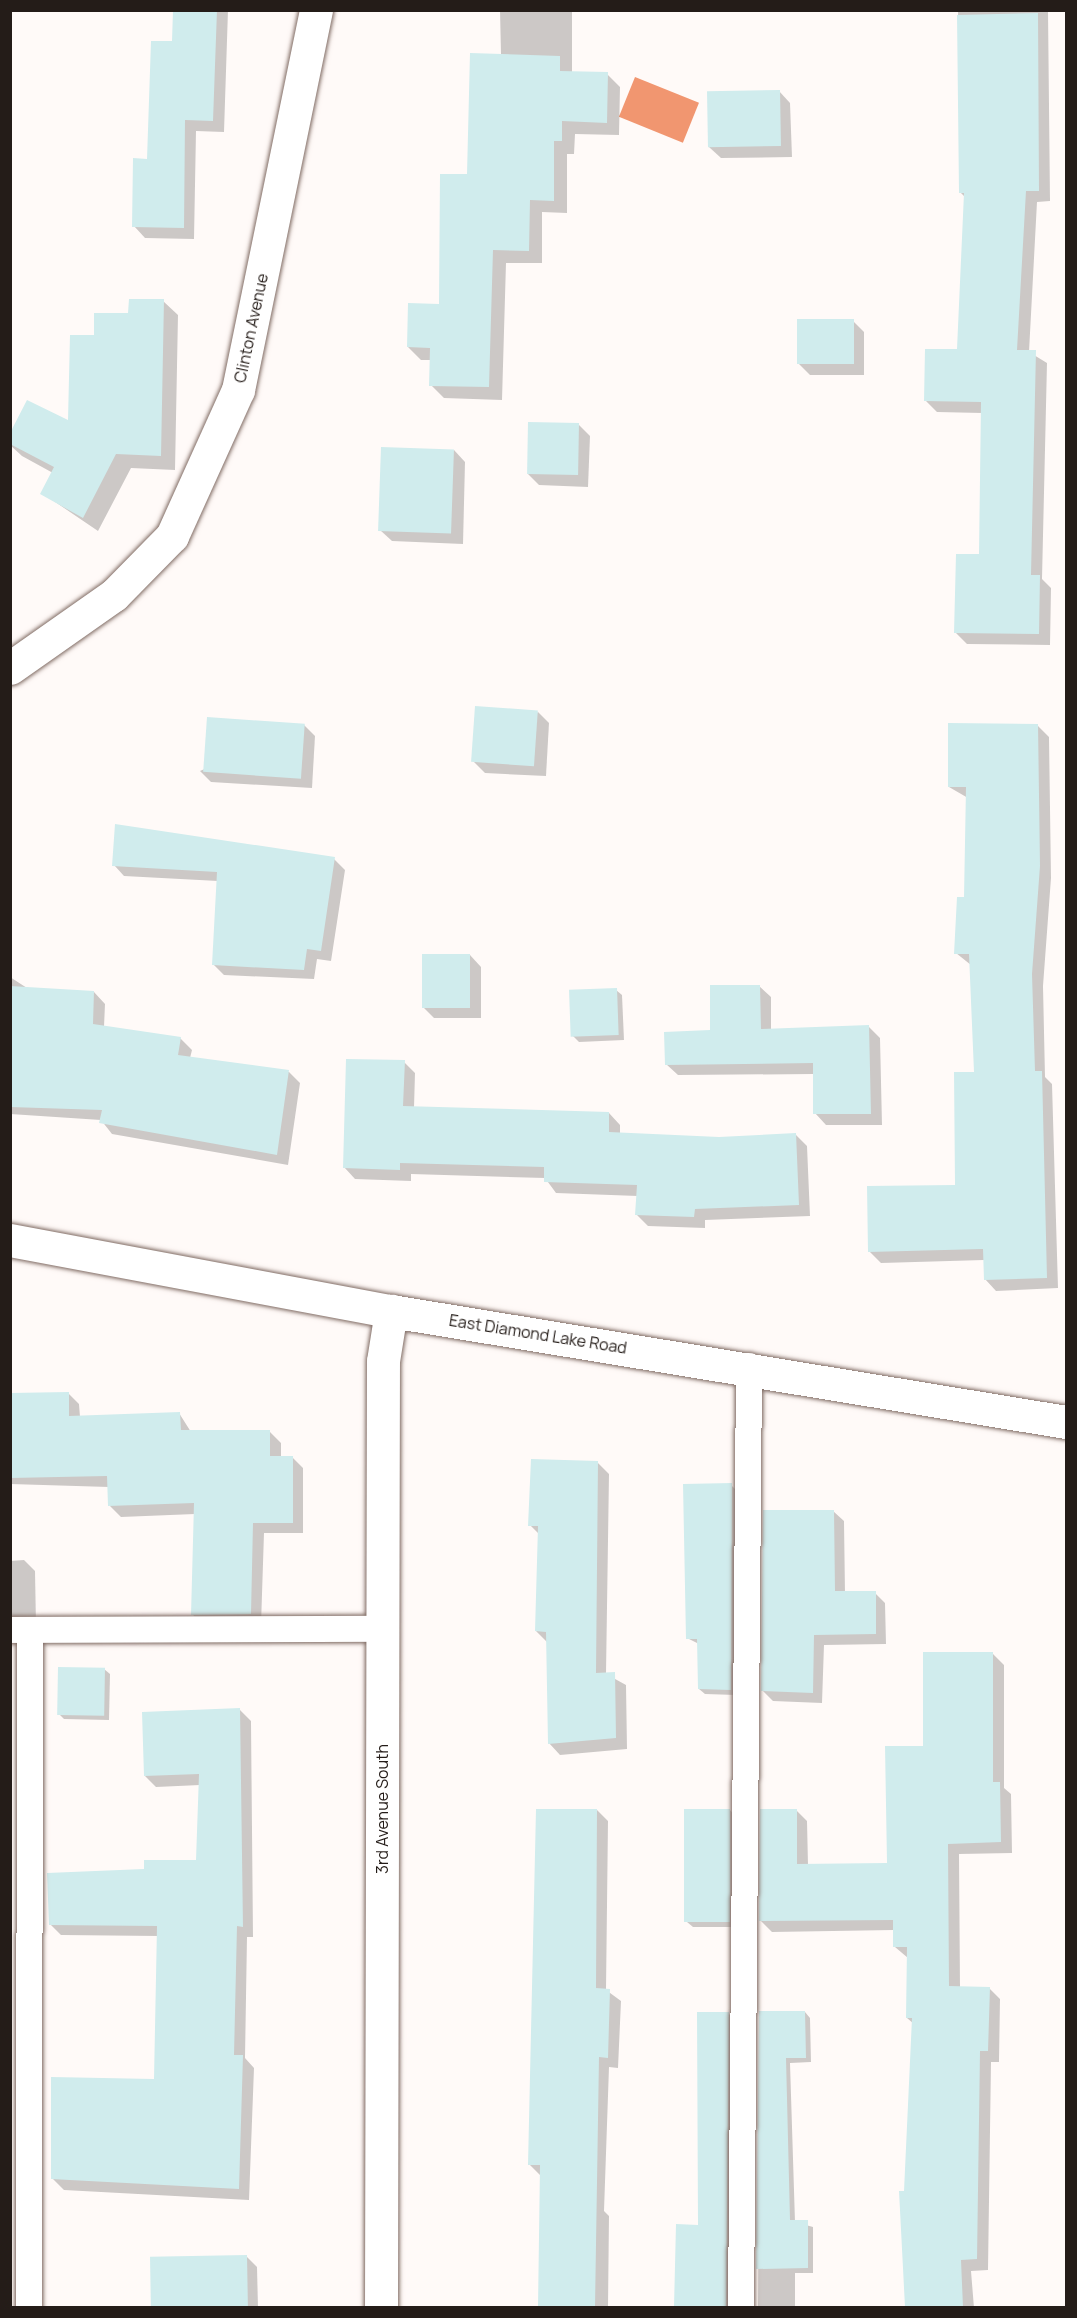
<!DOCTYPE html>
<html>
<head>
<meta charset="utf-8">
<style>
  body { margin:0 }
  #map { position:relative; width:1077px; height:2318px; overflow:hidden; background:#fffaf8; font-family:Manrope,sans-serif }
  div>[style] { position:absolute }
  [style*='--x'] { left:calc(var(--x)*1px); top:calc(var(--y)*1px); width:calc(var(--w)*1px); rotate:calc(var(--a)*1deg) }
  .water>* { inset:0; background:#f19670; transform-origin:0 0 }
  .shadow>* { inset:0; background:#0003 }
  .building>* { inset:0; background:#d0eced; transform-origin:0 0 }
  .roads { filter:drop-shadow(0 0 2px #816c64) drop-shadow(0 0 2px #816c64) }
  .service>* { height:26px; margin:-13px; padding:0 13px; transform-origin:13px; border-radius:13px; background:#fff }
  .minor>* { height:33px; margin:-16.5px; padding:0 16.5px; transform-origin:16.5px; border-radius:16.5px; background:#fff }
  .tertiary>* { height:33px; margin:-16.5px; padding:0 16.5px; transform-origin:16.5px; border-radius:16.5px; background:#fff }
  span { translate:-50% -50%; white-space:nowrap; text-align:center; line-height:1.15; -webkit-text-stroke:6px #fff; paint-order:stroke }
  .street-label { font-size:16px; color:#241c18 }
  .frame { position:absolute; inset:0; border:12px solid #241c18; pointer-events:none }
</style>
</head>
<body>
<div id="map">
  <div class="water">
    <i style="left:635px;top:77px;width:69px;height:43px;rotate:22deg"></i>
  </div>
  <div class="shadow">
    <i style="clip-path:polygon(174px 10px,228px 10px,224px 132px,196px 131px,194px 239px,145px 238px,134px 226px,173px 43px)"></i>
    <i style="clip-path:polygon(500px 10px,572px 10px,572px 73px,607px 74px,620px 87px,619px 135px,575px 134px,574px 154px,567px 154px,567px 213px,542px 212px,542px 263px,506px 263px,502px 400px,444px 398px,431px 385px,431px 360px,421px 360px,408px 347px,441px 306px,501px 55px)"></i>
    <i style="clip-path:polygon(958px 10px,1048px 10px,1050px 201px,1037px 202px,1029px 352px,1047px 363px,1042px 579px,1051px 588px,1050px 645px,967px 644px,956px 633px,980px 556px,982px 413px,937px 412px,926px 401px,958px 351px,965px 197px,960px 192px)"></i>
    <i style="clip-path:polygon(779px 91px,790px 103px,792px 157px,721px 158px,709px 147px)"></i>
    <i style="clip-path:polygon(163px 301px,178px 315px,175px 470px,131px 468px,98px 531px,42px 493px,53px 473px,22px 456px,10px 445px,10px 436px,70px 423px,95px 336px)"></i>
    <i style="clip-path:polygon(853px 321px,864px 332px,864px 375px,810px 375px,799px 364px)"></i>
    <i style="clip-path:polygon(579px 425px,590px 436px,588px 487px,539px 485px,528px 474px)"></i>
    <i style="clip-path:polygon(454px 450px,465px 462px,463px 544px,392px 541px,380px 530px)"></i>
    <i style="clip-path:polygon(538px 712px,549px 723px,546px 776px,485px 773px,473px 761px)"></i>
    <i style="clip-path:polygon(304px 725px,315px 736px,312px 788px,211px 782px,200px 771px)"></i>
    <i style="clip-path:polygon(1038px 726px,1049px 737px,1051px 878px,1043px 986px,1045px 1077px,1052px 1084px,1058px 1288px,996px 1291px,985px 1279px,984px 1260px,881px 1263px,869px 1251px,957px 1186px,975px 1073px,971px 965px,956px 953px,966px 899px,968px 798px,949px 787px)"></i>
    <i style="clip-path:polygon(334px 859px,345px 870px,331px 961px,317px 959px,314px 979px,224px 975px,213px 964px,218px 881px,124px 876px,114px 865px)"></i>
    <i style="clip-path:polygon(470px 955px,481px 967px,481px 1018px,434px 1018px,423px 1007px)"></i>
    <i style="clip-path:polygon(10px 977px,27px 988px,94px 992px,105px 1004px,104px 1027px,180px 1038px,192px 1050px,190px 1058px,289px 1072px,300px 1083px,288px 1165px,112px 1134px,101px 1120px,10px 1114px)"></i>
    <i style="clip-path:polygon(759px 986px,771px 997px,771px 1030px,868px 1026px,880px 1038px,882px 1125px,826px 1125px,815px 1113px,814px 1074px,678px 1075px,666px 1064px,712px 1032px)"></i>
    <i style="clip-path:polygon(616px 990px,622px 995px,624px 1040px,579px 1042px,573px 1036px)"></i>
    <i style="clip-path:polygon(404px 1062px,415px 1073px,414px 1108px,609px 1113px,620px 1125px,620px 1134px,719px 1139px,796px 1135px,807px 1146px,810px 1216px,705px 1220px,705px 1228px,648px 1226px,637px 1215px,638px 1196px,556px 1193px,545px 1178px,411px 1174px,411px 1181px,355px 1179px,344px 1167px)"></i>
    <i style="clip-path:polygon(68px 1393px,79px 1404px,80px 1417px,179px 1413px,191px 1432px,270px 1432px,281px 1443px,281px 1457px,292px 1457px,303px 1468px,303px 1533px,264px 1533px,261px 1625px,204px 1625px,192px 1614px,195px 1514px,121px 1517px,110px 1506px,109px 1487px,10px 1484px,10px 1394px)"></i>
    <i style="clip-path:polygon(597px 1462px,609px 1474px,606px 1674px,626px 1685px,627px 1749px,560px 1755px,549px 1743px,547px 1642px,536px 1631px,539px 1534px,530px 1525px)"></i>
    <i style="clip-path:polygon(731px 1485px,736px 1490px,736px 1695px,705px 1694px,699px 1689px,699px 1644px,687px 1638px)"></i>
    <i style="clip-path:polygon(833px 1511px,844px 1521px,845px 1593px,875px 1593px,885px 1603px,886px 1644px,824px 1645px,822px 1703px,773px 1701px,763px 1691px)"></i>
    <i style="clip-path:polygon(24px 1560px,35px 1571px,36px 1626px,10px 1626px,10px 1561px)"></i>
    <i style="clip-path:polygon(993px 1654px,1004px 1665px,1004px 1788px,1011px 1794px,1012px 1853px,959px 1854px,960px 1988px,989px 1988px,1000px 1999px,999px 2062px,991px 2062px,988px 2270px,971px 2271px,974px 2308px,906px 2308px,901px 2192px,906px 2192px,914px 2024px,907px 2018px,908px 1958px,895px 1947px,894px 1930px,772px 1932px,761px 1921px,796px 1810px,807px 1821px,808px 1865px,889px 1864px,925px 1747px)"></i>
    <i style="clip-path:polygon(104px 1669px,110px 1674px,109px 1720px,64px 1719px,59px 1714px)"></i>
    <i style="clip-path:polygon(240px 1710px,251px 1721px,253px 1937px,247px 1937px,245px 2058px,254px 2068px,249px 2200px,64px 2190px,53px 2179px,155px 2080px,159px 1936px,61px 1935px,50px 1924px,145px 1870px,198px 1862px,200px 1785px,156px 1787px,145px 1776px)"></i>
    <i style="clip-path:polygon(597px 1810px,608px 1821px,606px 1990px,621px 2001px,618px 2068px,609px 2067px,604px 2211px,609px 2216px,608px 2308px,539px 2308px,541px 2176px,529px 2164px)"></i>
    <i style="clip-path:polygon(730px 1810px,735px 1816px,734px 1927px,693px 1927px,687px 1922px)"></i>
    <i style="clip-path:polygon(805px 2012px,810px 2018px,811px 2062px,790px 2063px,795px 2222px,813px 2227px,813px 2273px,795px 2273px,795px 2308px,758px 2308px,760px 2013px)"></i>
    <i style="clip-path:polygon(728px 2013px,738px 2023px,735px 2308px,676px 2308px,677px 2226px,699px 2226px)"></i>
    <i style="clip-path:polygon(246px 2256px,257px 2267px,258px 2308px,152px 2308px,151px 2259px)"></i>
  </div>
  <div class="building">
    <i style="clip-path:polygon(173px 10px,217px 10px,213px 121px,185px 120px,184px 228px,132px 227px,133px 158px,147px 159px,151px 41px,172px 41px)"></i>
    <i style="clip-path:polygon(1038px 13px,1039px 191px,1026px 191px,1017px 350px,1036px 350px,1031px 575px,1040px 575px,1039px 634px,954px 633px,956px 554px,979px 554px,981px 402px,924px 401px,925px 349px,957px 349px,964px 193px,959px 193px,957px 15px)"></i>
    <i style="clip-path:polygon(470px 53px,560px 56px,560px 71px,608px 72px,607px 123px,562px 121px,562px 141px,554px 141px,554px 201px,530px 200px,529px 251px,493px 250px,489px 387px,429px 386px,430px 348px,407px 347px,408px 303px,439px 304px,440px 174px,467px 174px)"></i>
    <i style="left:780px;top:90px;width:56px;height:73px;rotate:89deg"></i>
    <i style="clip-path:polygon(129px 299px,164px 299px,161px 456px,116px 454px,83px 518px,40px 494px,54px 467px,10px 444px,10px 433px,27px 400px,68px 420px,70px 335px,94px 335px,94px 313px,128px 313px)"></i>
    <i style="left:797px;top:319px;width:57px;height:45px"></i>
    <i style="left:528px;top:422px;width:51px;height:52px;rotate:1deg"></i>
    <i style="left:381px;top:447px;width:73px;height:84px;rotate:2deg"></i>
    <i style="left:475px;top:706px;width:63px;height:56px;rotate:4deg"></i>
    <i style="left:207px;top:717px;width:98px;height:55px;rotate:4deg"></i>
    <i style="clip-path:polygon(948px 723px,1038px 724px,1040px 866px,1032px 974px,1035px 1071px,1042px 1071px,1047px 1278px,984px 1280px,983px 1249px,868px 1252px,867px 1186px,955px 1185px,954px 1072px,974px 1072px,969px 954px,954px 954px,957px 897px,964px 897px,966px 787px,948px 787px)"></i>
    <i style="clip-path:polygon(115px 824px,335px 857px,321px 951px,307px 949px,304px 970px,212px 965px,217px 872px,112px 866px)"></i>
    <i style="left:422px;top:954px;width:48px;height:54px"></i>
    <i style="clip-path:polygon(710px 985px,760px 985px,761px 1029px,869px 1025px,871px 1114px,813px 1114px,813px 1063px,665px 1065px,664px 1032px,710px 1030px)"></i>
    <i style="clip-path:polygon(10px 986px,94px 991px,93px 1024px,181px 1037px,178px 1055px,289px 1070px,277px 1155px,99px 1123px,102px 1110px,10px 1107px)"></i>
    <i style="left:617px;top:988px;width:47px;height:48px;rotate:88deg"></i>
    <i style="clip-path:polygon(346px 1059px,405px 1060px,403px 1106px,609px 1112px,609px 1132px,719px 1137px,796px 1133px,799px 1205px,695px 1209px,694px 1217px,635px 1215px,637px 1185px,544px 1182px,544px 1167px,400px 1163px,400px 1170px,343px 1168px)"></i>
    <i style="clip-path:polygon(69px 1392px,69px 1416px,180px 1412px,181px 1430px,270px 1430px,270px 1456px,293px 1456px,293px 1523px,253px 1523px,251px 1614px,191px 1615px,194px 1503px,108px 1506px,107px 1476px,10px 1478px,10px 1393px)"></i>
    <i style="clip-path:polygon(531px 1459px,598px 1461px,596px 1673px,615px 1672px,616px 1738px,548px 1744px,546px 1632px,535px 1631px,538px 1526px,528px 1526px)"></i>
    <i style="clip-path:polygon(732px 1483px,731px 1690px,698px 1689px,697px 1639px,686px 1639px,683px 1484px)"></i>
    <i style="clip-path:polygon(763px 1510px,834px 1510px,835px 1591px,876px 1591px,876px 1634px,814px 1635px,813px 1693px,761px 1691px)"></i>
    <i style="clip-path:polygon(923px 1652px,993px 1652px,993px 1782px,1000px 1782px,1001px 1842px,948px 1844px,949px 1986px,990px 1987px,988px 2051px,980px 2051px,977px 2259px,961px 2260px,963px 2307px,905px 2307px,899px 2191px,904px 2191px,912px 2018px,906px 2018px,907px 1947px,893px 1947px,893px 1920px,759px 1921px,760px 1809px,797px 1809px,797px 1864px,887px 1863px,885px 1746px,923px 1746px)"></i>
    <i style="left:58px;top:1667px;width:47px;height:48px;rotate:1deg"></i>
    <i style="clip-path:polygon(240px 1708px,243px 1927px,237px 1926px,234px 2055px,243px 2055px,239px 2189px,51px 2179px,51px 2077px,154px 2079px,157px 1926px,49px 1925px,47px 1873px,144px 1869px,144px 1860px,196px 1860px,199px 1774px,144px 1776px,142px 1712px)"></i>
    <i style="clip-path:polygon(536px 1809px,597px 1809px,596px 1988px,610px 1989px,608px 2058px,599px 2057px,595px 2307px,538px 2307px,540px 2165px,528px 2165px)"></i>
    <i style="left:684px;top:1809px;width:46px;height:113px"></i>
    <i style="clip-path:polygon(759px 2011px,805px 2011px,806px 2058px,786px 2058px,790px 2220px,808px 2220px,808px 2268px,756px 2269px)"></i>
    <i style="clip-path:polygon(697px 2012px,729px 2012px,726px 2307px,674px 2307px,676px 2224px,698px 2225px)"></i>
    <i style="left:247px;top:2255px;width:52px;height:97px;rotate:89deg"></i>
  </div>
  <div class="roads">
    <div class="service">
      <i style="--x:10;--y:1630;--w:372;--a:-0.2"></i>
      <i style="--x:29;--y:2308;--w:678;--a:-89.92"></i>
      <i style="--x:741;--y:2308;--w:942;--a:-89.51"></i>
    </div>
    <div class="minor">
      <i style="--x:10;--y:668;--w:127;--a:-35.1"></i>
      <i style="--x:114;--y:595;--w:83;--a:-45.5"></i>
      <i style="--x:172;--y:536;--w:160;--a:-65.7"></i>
      <i style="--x:238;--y:390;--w:388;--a:-78.4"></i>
      <i style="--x:381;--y:2308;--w:947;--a:-89.88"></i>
      <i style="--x:383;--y:1361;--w:51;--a:-80.9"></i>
    </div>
    <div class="tertiary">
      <i style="--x:10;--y:1240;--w:388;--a:10.6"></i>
      <i style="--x:391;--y:1311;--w:684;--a:9.34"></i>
    </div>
  </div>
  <div class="street-label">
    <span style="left:251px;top:328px;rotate:-78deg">Clinton Avenue</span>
    <span style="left:538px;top:1334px;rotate:9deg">East Diamond Lake Road</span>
    <span style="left:382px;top:1809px;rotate:-90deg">3rd Avenue South</span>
  </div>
  <div class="frame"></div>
</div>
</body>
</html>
